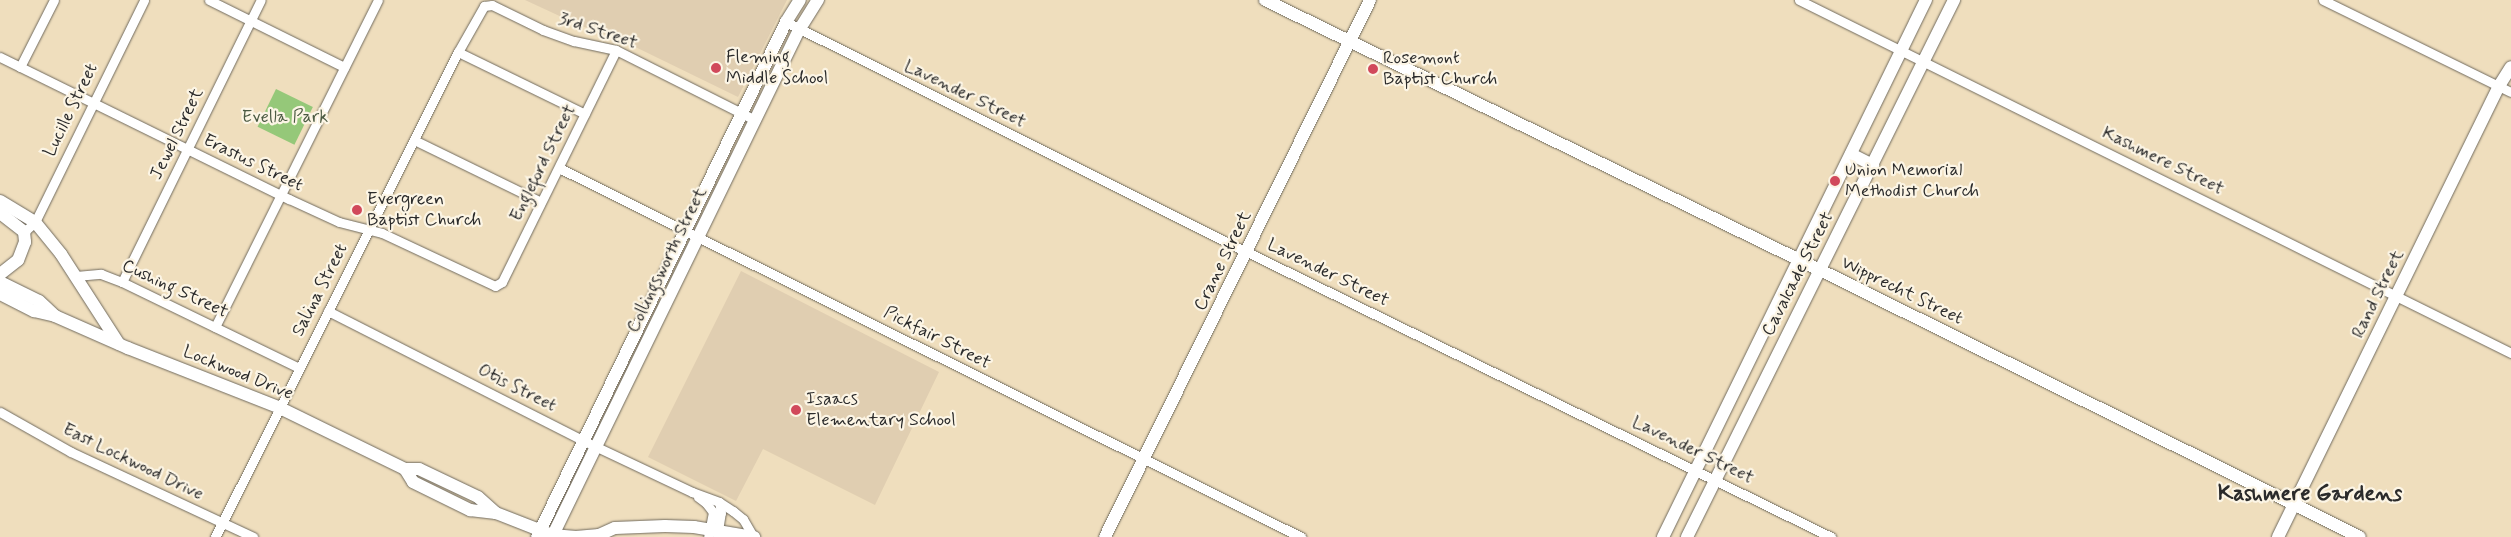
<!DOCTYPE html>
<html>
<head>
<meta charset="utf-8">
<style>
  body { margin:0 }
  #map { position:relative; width:2511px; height:537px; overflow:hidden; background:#efdebd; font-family:Mynerve,sans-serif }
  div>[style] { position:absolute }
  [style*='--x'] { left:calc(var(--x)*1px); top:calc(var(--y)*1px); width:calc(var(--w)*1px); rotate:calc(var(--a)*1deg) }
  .built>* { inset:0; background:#e0ceb1 }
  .green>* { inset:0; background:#95c879; transform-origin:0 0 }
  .roads { filter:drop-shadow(0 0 1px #706a5e) drop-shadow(0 0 1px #706a5e) }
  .street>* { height:9px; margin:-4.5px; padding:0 4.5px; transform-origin:4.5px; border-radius:4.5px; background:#fff }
  .secondary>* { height:12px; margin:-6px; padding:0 6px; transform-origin:6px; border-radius:6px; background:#fff }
  .dots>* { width:14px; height:14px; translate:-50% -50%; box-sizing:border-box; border:2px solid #fcf5e5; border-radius:50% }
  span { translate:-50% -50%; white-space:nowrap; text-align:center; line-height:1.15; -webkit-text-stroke:4.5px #fcf5e5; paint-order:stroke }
  .street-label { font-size:18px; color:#2b2b2b }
  .poi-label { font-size:18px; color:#2b2b2b }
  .left { translate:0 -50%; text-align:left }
  .park-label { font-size:18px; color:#4b5a42 }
  .district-label { font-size:22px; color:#2b2b2b; font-weight:700 }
</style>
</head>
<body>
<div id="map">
  <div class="built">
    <i style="clip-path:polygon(525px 0,787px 0,738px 97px,621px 40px,579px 25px)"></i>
    <i style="clip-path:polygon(741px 271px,939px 372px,875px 505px,763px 449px,736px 501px,648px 457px)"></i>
  </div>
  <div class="green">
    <i style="left:276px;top:89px;width:41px;height:42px;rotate:26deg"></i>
  </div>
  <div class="roads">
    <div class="street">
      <i style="--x:209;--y:0;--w:151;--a:26.4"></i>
      <i style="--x:1799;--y:0;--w:795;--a:26.37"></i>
      <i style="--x:2323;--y:0;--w:209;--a:26.1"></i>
      <i style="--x:786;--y:22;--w:515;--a:26.52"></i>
      <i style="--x:1247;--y:252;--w:650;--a:26.01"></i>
      <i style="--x:458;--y:52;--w:141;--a:26"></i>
      <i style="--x:0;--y:57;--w:322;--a:26.2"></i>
      <i style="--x:289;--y:199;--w:55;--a:24.7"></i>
      <i style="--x:339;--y:222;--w:44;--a:14.3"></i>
      <i style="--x:382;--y:233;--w:125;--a:25.1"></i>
      <i style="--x:495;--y:286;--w:8;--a:-30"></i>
      <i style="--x:502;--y:282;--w:258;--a:-63.8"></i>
      <i style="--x:20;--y:67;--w:75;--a:-63.1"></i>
      <i style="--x:414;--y:140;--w:141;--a:26"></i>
      <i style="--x:559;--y:168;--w:829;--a:26.44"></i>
      <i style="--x:24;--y:232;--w:15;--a:-42"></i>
      <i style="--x:35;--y:222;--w:247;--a:-63.8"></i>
      <i style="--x:76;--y:276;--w:25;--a:-5"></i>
      <i style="--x:101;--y:274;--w:22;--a:21"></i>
      <i style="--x:122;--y:282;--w:197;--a:25.9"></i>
      <i style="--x:122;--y:282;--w:314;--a:-63.8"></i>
      <i style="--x:328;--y:311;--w:285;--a:26.9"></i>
      <i style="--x:582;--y:440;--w:122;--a:25.3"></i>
      <i style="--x:692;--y:492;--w:29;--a:20"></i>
      <i style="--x:719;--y:502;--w:17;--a:33"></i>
      <i style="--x:733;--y:511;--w:13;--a:39"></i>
      <i style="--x:743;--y:519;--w:20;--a:60"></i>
      <i style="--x:215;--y:327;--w:365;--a:-63.5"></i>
      <i style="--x:0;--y:412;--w:81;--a:29.4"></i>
      <i style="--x:71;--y:452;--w:201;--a:25"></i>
      <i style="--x:698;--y:497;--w:10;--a:37"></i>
      <i style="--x:706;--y:503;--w:11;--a:52"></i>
      <i style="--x:713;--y:512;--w:25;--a:101"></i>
      <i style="--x:215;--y:537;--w:542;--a:-63.39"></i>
      <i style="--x:458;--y:52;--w:53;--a:-60.5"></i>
      <i style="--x:484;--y:6;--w:8;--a:-7"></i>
      <i style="--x:492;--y:5;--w:57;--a:26.1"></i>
      <i style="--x:543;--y:30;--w:33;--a:20"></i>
      <i style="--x:574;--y:41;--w:43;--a:12.1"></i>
      <i style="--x:616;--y:50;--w:156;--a:26.7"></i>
      <i style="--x:717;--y:537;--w:24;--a:-81"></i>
      <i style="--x:721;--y:513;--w:11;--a:-100"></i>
    </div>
    <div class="secondary">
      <i style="--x:1265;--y:0;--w:617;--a:25.94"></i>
      <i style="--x:1820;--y:270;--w:602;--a:26.31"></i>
      <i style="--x:1851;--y:154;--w:25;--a:27"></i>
      <i style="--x:0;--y:201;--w:41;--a:31"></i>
      <i style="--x:35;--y:222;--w:41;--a:50.9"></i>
      <i style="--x:61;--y:254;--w:107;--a:57.2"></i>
      <i style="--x:0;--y:213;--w:31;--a:38"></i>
      <i style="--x:24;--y:232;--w:10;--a:84"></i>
      <i style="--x:25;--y:242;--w:19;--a:111"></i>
      <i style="--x:18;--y:260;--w:23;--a:142"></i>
      <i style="--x:0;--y:282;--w:43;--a:26"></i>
      <i style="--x:39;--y:301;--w:19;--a:43"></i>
      <i style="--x:0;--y:294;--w:38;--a:27"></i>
      <i style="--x:34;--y:311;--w:22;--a:13"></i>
      <i style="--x:55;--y:316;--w:80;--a:23.7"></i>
      <i style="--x:128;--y:348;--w:161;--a:21.5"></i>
      <i style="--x:278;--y:407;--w:141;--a:26"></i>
      <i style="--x:405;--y:469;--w:14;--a:0"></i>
      <i style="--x:419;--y:469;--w:65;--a:25.4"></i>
      <i style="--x:478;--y:497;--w:24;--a:42"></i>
      <i style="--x:496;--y:513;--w:60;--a:21.4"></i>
      <i style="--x:552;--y:535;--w:24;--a:5"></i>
      <i style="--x:576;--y:537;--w:23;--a:-5"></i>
      <i style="--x:599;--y:535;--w:17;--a:-24"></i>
      <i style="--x:615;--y:528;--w:50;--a:-2.3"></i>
      <i style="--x:665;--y:526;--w:29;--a:2"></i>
      <i style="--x:694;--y:527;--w:61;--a:9.5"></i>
      <i style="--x:405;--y:469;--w:15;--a:58"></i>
      <i style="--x:413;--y:482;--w:64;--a:26.2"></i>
      <i style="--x:470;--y:510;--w:26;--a:7"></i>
      <i style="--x:537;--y:537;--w:572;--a:-64.2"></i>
      <i style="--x:786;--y:22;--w:26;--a:-58"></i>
      <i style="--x:552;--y:537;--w:564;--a:-64.03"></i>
      <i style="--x:799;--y:30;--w:36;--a:-58"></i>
      <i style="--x:1105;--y:537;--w:599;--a:-63.73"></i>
      <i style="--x:1663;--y:537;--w:598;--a:-63.91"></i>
      <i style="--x:1687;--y:537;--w:600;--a:-63.56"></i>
      <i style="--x:2278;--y:537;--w:502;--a:-63.89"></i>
      <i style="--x:2499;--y:86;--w:22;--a:-58"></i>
    </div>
  </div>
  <div class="dots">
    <i style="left:716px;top:68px;background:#d1495b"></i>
    <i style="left:1373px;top:69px;background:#d1495b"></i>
    <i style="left:1835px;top:181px;background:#d1495b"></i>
    <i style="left:357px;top:210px;background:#d1495b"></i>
    <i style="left:796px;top:410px;background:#d1495b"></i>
  </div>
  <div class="street-label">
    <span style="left:598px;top:31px;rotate:18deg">3rd Street</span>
    <span style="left:965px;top:94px;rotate:26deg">Lavender Street</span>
    <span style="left:71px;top:110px;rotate:-64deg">Lucille Street</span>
    <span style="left:177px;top:134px;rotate:-64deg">Jewel Street</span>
    <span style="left:2163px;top:161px;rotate:26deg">Kashmere Street</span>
    <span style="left:253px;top:163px;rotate:26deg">Erastus Street</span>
    <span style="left:543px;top:163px;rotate:-64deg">Engleford Street</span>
    <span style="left:667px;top:260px;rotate:-64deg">Collingsworth Street</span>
    <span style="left:1223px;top:261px;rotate:-64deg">Crane Street</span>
    <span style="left:1328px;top:273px;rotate:26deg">Lavender Street</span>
    <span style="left:1798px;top:274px;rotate:-63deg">Cavalcade Street</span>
    <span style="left:175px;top:289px;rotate:25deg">Cushing Street</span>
    <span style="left:320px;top:290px;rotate:-63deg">Salina Street</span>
    <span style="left:1902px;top:291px;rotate:26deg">Wipprecht Street</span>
    <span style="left:2378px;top:294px;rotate:-64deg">Rand Street</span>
    <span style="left:937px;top:338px;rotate:27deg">Pickfair Street</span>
    <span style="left:238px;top:373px;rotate:22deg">Lockwood Drive</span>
    <span style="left:517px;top:388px;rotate:27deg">Otis Street</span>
    <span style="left:1693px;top:450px;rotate:26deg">Lavender Street</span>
    <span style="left:133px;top:462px;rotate:26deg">East Lockwood Drive</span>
  </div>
  <div class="poi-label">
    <span class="left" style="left:726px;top:68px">Fleming<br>Middle School</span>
    <span class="left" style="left:1383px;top:69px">Rosemont<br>Baptist Church</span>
    <span class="left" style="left:1845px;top:181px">Union Memorial<br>Methodist Church</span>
    <span class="left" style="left:367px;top:210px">Evergreen<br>Baptist Church</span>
    <span class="left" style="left:806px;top:410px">Isaacs<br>Elementary School</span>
  </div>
  <div class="park-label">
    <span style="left:285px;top:117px">Evella Park</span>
  </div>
  <div class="district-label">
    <span style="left:2310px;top:495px">Kashmere Gardens</span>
  </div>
</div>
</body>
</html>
